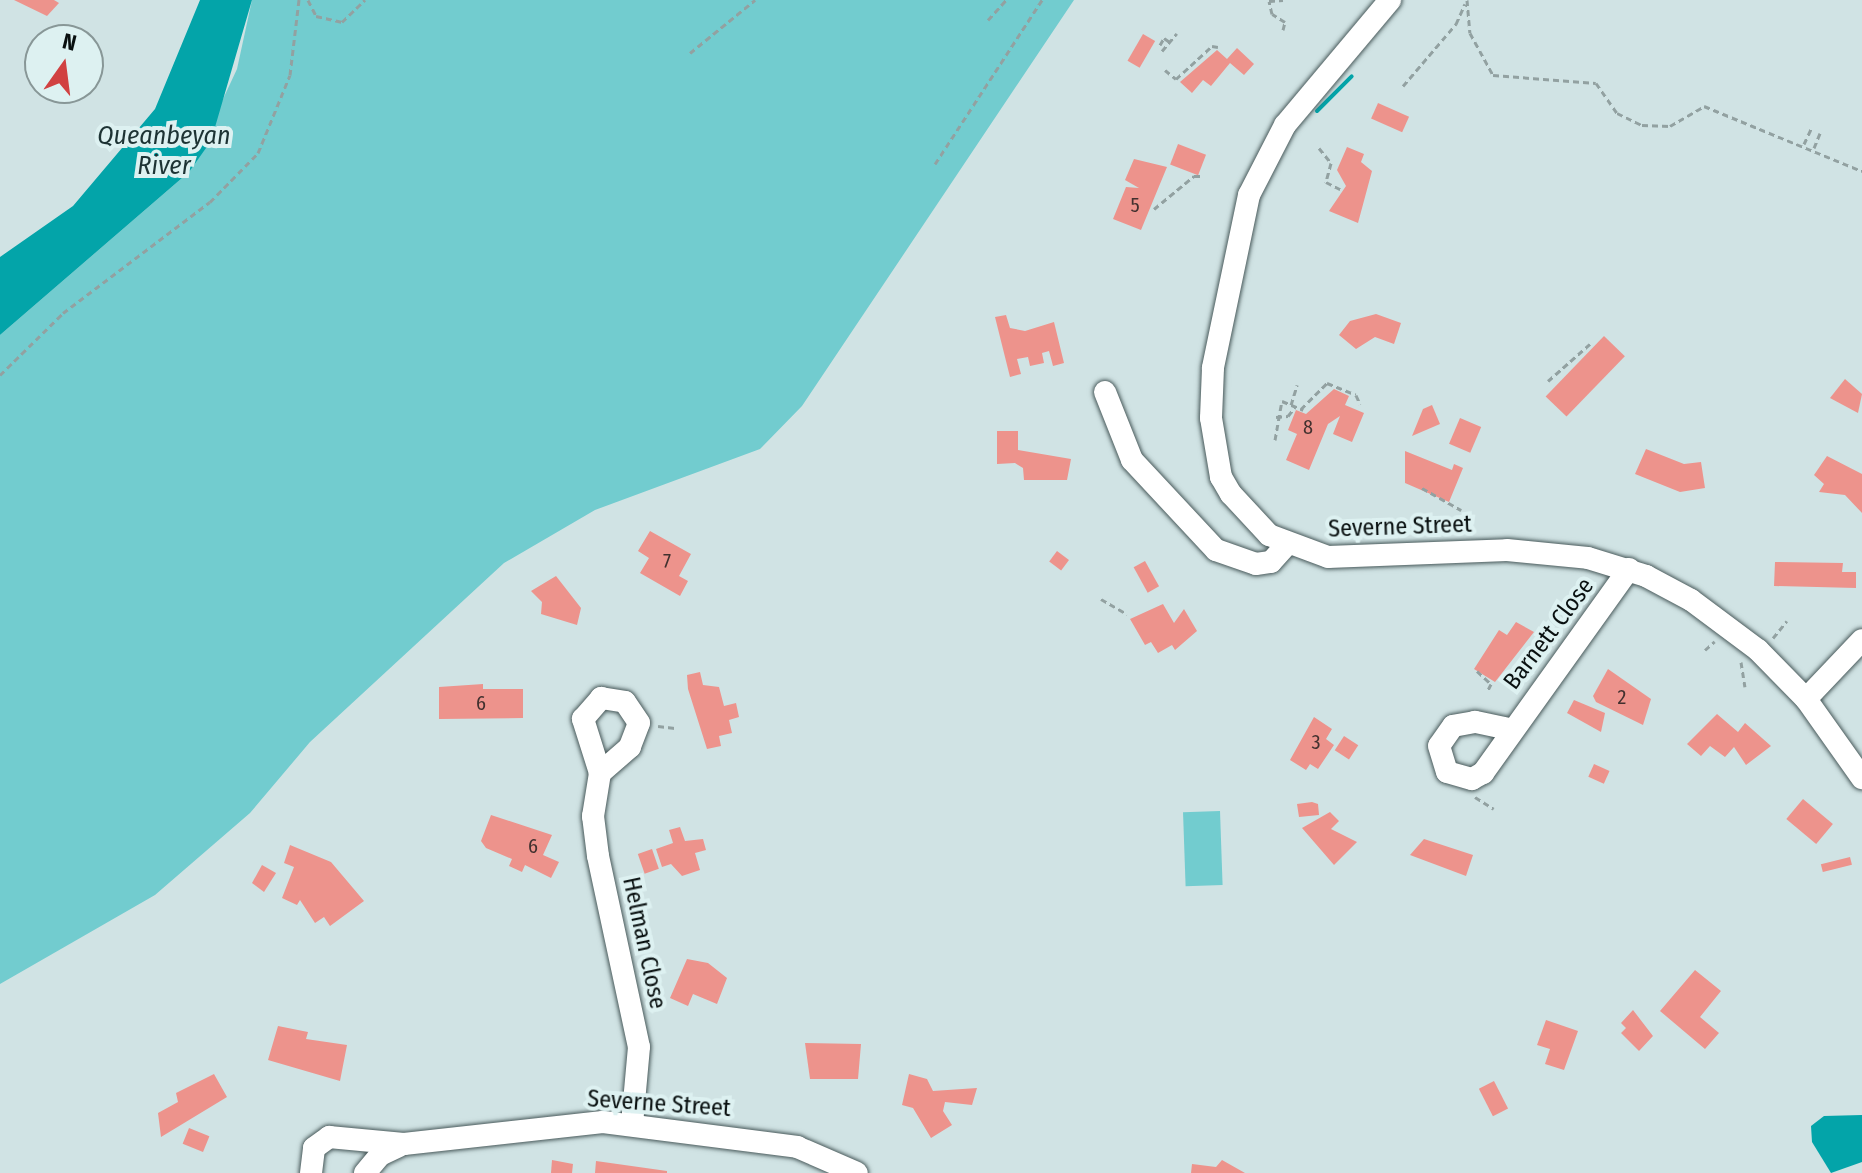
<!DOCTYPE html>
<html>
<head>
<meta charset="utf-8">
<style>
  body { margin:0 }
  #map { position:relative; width:1862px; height:1173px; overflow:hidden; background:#d0e3e4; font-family:"Fira Sans Condensed",sans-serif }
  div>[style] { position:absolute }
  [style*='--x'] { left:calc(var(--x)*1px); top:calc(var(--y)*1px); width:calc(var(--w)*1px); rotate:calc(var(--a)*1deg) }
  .green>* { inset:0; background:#72cccf; transform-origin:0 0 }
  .water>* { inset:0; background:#03a4a9 }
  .stream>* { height:4px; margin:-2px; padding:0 2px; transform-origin:2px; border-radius:2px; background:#03a4a9 }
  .building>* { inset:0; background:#ed938c; transform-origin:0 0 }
  .path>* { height:3px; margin-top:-1.5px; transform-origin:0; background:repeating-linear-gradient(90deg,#92a1a1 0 6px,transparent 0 10px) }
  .roads { filter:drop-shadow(0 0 2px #495a5b) drop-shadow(0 0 2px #495a5b) }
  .minor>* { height:22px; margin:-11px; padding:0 11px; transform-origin:11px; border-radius:11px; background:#fff }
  span { translate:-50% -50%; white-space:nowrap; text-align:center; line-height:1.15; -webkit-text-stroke:8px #ddf1f1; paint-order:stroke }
  .number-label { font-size:20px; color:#42312f }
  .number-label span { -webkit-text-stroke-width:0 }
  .street-label { font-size:24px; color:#091010 }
  .water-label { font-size:26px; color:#1d3334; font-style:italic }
  .north { position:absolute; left:24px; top:24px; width:80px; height:80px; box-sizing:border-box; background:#ddf1f1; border:2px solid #889797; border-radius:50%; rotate:14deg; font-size:22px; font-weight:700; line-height:32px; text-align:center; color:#091010 }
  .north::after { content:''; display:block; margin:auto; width:28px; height:36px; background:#d14141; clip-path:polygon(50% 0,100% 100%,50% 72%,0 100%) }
</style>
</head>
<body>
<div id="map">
  <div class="green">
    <i style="clip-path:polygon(252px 0,1074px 0,802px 406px,760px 449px,595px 510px,504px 563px,310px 742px,250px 813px,155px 895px,0 984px,0 335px,189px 172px,237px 69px)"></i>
    <i style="left:1220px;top:811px;width:74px;height:37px;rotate:88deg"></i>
  </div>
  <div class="water">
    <i style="clip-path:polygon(200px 0,252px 0,211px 141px,189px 172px,0 335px,0 257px,73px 206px,155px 109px)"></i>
    <i style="clip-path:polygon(1862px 1115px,1862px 1162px,1831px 1173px,1812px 1142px,1811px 1126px,1824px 1116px)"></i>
  </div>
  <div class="stream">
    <i style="--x:1317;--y:111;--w:49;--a:-45"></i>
  </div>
  <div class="building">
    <i style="clip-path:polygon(14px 0,54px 0,59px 3px,47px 16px)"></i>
    <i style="left:1143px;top:34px;width:14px;height:31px;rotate:30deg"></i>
    <i style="clip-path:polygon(1237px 48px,1254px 64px,1244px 75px,1230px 63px,1211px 86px,1203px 80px,1192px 93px,1180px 82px,1217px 50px,1227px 59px)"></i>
    <i style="left:1378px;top:103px;width:34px;height:17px;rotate:24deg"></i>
    <i style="left:1178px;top:144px;width:30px;height:22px;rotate:21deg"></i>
    <i style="clip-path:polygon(1347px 147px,1364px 154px,1361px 162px,1372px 171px,1358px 223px,1329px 211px,1346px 186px,1337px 170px)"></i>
    <i style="clip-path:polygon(1134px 159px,1167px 167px,1141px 230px,1113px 219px,1126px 187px,1139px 188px,1125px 180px)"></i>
    <i style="clip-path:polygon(1376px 314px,1401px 323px,1394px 344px,1375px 337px,1356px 349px,1339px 335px,1350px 321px)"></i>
    <i style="clip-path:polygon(1006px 315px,1010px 328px,1025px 331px,1054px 322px,1064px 363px,1053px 366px,1049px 351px,1042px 353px,1044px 363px,1030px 366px,1028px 357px,1017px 359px,1021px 374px,1010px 377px,995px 317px)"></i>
    <i style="left:1604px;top:336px;width:29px;height:84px;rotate:44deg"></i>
    <i style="clip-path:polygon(1845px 379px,1862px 394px,1858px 413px,1830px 398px)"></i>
    <i style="clip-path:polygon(1334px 389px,1349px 396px,1345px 405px,1364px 413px,1352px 442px,1333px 434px,1340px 416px,1328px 424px,1309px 470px,1286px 460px,1297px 434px,1288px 430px,1296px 410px,1306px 414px)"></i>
    <i style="clip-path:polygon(1432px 405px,1440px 424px,1412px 436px,1423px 409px)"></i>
    <i style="left:1460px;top:418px;width:23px;height:28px;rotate:23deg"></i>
    <i style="clip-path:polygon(997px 431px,1018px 431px,1018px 450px,1071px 459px,1067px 480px,1024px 480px,1023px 468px,1015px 463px,997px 464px)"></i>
    <i style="clip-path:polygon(1646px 449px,1684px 464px,1701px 462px,1705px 488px,1680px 492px,1635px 474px)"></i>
    <i style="clip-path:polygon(1405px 451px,1452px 470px,1454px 464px,1463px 468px,1449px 502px,1405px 483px)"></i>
    <i style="clip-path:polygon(1827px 456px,1862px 474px,1862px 513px,1845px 495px,1819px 492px,1824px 484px,1814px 475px)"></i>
    <i style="clip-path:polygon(650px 531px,691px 554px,679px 576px,688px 581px,680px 596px,640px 573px,649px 558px,638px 551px)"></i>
    <i style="left:1057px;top:551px;width:15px;height:13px;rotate:37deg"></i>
    <i style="left:1145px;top:561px;width:29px;height:13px;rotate:61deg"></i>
    <i style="clip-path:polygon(1775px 562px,1843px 563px,1842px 572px,1856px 572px,1856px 588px,1774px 586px)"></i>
    <i style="clip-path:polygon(556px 576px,581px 608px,577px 625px,541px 614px,542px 602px,531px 591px)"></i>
    <i style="clip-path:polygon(1163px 604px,1174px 623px,1184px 609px,1197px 631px,1175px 650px,1172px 645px,1158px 653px,1151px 642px,1145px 645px,1130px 619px)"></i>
    <i style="clip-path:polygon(1516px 622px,1534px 632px,1495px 682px,1474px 669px,1499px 630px,1507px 635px)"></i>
    <i style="clip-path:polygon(1608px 669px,1651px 699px,1643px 725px,1596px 702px,1593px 696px)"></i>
    <i style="clip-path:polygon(700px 672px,703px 685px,719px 687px,724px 706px,736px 703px,739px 717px,729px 720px,732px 733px,719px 736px,721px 746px,707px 749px,688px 689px,687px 675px)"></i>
    <i style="clip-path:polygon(483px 684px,483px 689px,523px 689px,523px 718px,439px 719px,439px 687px)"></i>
    <i style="clip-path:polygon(1574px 700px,1605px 713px,1601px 732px,1567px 713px)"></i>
    <i style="clip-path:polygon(1717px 714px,1738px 732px,1745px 723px,1771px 746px,1746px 765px,1734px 747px,1725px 757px,1710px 746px,1701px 756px,1687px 744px)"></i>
    <i style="clip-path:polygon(1314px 717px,1332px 729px,1326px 739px,1334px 745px,1318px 769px,1310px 764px,1306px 770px,1290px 760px)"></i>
    <i style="left:1344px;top:736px;width:17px;height:17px;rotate:33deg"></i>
    <i style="left:1594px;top:764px;width:17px;height:14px;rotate:24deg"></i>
    <i style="left:1803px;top:799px;width:39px;height:26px;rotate:40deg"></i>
    <i style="clip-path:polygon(1312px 802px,1318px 804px,1319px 815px,1299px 817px,1297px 804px)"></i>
    <i style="clip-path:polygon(1330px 812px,1339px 821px,1331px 829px,1357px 842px,1334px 865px,1302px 828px)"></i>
    <i style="clip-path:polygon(491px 815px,552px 835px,543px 855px,559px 862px,551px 878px,525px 865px,522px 872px,509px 866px,512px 859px,486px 848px,481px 841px)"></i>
    <i style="clip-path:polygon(680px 827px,685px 841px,703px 839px,706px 850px,695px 853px,700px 870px,682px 876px,671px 864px,662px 867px,656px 849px,673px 843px,669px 830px)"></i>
    <i style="clip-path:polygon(1424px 839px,1473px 855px,1466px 876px,1410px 855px)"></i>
    <i style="clip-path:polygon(290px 845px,331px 862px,364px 901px,330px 926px,324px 917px,315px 923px,300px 900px,297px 905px,282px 898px,294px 867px,284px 863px)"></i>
    <i style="left:652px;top:849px;width:21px;height:15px;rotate:71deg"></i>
    <i style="left:1850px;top:857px;width:8px;height:30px;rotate:76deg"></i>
    <i style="clip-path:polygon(262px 865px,276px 873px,264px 892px,252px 883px)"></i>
    <i style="clip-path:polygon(687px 959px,708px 963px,727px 978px,717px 1004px,693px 994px,688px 1006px,670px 998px)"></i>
    <i style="clip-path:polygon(1695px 970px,1721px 991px,1700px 1017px,1719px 1033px,1705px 1049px,1660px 1011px)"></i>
    <i style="clip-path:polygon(1633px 1010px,1653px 1036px,1639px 1051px,1621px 1033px,1626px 1028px,1621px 1023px)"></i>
    <i style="clip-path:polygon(1546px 1020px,1578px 1031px,1564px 1070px,1545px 1064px,1550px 1049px,1537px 1045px)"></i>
    <i style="clip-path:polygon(278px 1026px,308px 1032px,306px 1039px,347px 1045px,340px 1081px,268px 1060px)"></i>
    <i style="clip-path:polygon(805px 1043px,861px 1044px,858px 1079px,810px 1079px)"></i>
    <i style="clip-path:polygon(214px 1074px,227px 1097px,161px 1137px,158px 1113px,178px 1102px,176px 1093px)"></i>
    <i style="clip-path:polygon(909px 1074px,927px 1079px,933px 1091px,977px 1088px,972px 1105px,945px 1102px,943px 1111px,952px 1125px,931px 1138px,913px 1108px,902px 1105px)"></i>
    <i style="left:1494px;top:1081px;width:31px;height:17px;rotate:63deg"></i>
    <i style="left:189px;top:1128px;width:22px;height:17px;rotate:22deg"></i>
    <i style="clip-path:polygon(552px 1160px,573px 1164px,572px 1173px,551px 1173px)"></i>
    <i style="clip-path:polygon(1222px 1160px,1245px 1173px,1191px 1173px,1192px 1164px,1216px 1167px)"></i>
    <i style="clip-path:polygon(596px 1161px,667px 1171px,667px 1173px,595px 1173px)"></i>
  </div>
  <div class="path">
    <i style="--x:308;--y:0;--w:18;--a:63"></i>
    <i style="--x:316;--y:16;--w:27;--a:13"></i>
    <i style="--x:342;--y:22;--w:32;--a:-44"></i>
    <i style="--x:1467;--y:0;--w:33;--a:85"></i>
    <i style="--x:1470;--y:33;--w:48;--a:61.3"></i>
    <i style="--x:1493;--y:75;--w:103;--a:4.4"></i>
    <i style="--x:1596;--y:83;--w:37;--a:55"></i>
    <i style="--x:1617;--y:113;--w:28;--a:26"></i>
    <i style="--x:1642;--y:125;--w:28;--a:2"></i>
    <i style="--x:1670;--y:126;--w:39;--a:-30"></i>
    <i style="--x:1704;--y:106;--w:171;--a:22.4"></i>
    <i style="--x:988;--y:20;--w:27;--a:-48"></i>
    <i style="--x:1283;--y:30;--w:8;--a:-76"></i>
    <i style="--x:1285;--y:22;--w:15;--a:-148"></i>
    <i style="--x:1272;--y:14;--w:13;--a:-103"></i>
    <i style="--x:1269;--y:1;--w:14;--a:-4"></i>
    <i style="--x:1160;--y:45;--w:8;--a:-60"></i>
    <i style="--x:1164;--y:38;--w:7;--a:34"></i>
    <i style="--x:1162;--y:51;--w:23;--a:-50"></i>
    <i style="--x:690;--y:53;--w:84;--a:-39.2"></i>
    <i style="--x:1165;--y:70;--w:14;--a:39"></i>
    <i style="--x:1176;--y:79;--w:49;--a:-42.5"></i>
    <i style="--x:1212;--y:46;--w:6;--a:9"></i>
    <i style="--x:1403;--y:86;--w:82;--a:-49.5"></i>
    <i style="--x:1456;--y:24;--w:22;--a:-66"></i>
    <i style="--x:1804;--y:144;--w:17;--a:-65"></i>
    <i style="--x:1319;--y:148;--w:19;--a:51"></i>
    <i style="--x:1331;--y:163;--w:20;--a:105"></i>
    <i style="--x:1326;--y:182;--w:16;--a:27"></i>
    <i style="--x:1814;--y:148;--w:16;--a:-68"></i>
    <i style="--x:935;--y:164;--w:196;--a:-56.9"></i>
    <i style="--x:1154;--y:209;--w:52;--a:-39.5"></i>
    <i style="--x:1194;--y:176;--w:10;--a:0"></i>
    <i style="--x:0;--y:375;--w:88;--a:-44.5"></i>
    <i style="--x:63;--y:313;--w:184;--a:-37.1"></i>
    <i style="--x:210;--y:202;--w:69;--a:-45.6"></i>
    <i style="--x:258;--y:153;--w:84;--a:-67.7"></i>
    <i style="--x:290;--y:75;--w:76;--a:-83.2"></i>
    <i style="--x:1548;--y:381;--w:56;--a:-41.4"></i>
    <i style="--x:1291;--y:405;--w:21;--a:-73"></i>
    <i style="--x:1301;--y:409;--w:37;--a:-45"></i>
    <i style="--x:1327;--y:383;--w:31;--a:22"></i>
    <i style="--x:1356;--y:395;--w:10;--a:66"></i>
    <i style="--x:1276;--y:417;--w:12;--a:-5"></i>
    <i style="--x:1288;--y:416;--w:11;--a:-52"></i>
    <i style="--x:1275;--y:440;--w:40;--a:-80"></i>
    <i style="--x:1282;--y:401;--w:23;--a:23"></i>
    <i style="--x:1422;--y:488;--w:45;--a:29.4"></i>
    <i style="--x:1101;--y:599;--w:30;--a:30"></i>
    <i style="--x:1773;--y:638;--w:22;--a:-51"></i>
    <i style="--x:1705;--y:650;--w:13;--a:-42"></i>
    <i style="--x:1741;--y:662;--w:25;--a:81"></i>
    <i style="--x:1477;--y:671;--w:19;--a:43"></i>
    <i style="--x:1491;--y:684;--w:7;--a:117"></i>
    <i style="--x:658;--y:726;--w:17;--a:7"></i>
    <i style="--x:1475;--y:797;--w:22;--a:32"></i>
  </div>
  <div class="roads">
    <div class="minor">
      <i style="--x:1390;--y:0;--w:163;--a:130"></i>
      <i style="--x:1285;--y:125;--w:79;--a:117.2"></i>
      <i style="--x:1249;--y:195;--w:177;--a:101.8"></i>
      <i style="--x:1213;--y:368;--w:50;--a:92.3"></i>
      <i style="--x:1211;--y:418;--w:60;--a:80.4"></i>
      <i style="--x:1221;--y:477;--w:20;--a:60"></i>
      <i style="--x:1231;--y:494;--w:56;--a:47.2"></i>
      <i style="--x:1269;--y:535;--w:63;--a:20.4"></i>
      <i style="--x:1328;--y:557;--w:179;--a:-2.2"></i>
      <i style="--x:1507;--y:550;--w:81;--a:5.6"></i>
      <i style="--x:1588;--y:558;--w:61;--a:17.2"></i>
      <i style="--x:1646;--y:576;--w:51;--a:28.1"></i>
      <i style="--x:1691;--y:600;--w:84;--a:36.7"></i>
      <i style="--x:1758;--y:650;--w:69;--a:45.6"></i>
      <i style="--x:1806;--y:699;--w:97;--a:54.7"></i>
      <i style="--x:1105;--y:392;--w:73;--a:68.3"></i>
      <i style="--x:1132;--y:460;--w:123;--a:47"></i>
      <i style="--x:1216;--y:550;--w:42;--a:19.3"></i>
      <i style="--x:1256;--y:564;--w:15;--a:-8"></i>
      <i style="--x:1271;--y:562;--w:24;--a:-48"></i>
      <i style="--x:601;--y:698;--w:24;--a:9"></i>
      <i style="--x:625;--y:702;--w:25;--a:56"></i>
      <i style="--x:639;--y:723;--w:26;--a:111"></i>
      <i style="--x:630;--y:747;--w:40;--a:139"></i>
      <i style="--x:600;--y:773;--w:57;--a:-107.5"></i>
      <i style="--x:583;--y:719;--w:28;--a:-49"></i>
      <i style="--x:1806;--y:699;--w:81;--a:-46.5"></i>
      <i style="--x:1509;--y:729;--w:35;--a:-168"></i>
      <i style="--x:1475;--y:722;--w:22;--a:170"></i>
      <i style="--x:1453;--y:726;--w:24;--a:125"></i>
      <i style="--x:1439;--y:746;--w:27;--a:73"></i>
      <i style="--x:1447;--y:772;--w:26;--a:16"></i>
      <i style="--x:1472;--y:779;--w:13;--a:-29"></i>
      <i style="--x:1483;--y:773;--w:251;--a:-54.4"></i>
      <i style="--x:600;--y:773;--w:44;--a:99.2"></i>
      <i style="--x:593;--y:816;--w:40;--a:82.9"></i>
      <i style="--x:598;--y:856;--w:195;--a:77.9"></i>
      <i style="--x:639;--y:1047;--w:77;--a:95.2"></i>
      <i style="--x:311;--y:1173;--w:25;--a:-83"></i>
      <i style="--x:314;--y:1148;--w:19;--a:-36"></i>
      <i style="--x:329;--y:1137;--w:75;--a:5.3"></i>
      <i style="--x:404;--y:1144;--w:200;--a:-6.3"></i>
      <i style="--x:603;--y:1122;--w:196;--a:7.3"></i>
      <i style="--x:797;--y:1147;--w:65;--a:23.4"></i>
      <i style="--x:365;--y:1173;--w:23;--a:-50"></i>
      <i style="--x:380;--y:1155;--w:21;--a:-25"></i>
    </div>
  </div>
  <div class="number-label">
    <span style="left:1135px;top:205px">5</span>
    <span style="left:1308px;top:427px">8</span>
    <span style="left:667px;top:561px">7</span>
    <span style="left:1622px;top:697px">2</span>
    <span style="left:481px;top:703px">6</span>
    <span style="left:1316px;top:742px">3</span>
    <span style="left:533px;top:846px">6</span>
  </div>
  <div class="street-label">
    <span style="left:1400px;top:527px;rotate:-2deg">Severne Street</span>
    <span style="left:1549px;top:634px;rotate:-53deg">Barnett Close</span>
    <span style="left:644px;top:943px;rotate:78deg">Helman Close</span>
    <span style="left:659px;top:1104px;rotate:4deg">Severne Street</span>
  </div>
  <div class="water-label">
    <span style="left:164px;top:151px">Queanbeyan<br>River</span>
  </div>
  <div class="north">N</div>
</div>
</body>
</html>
